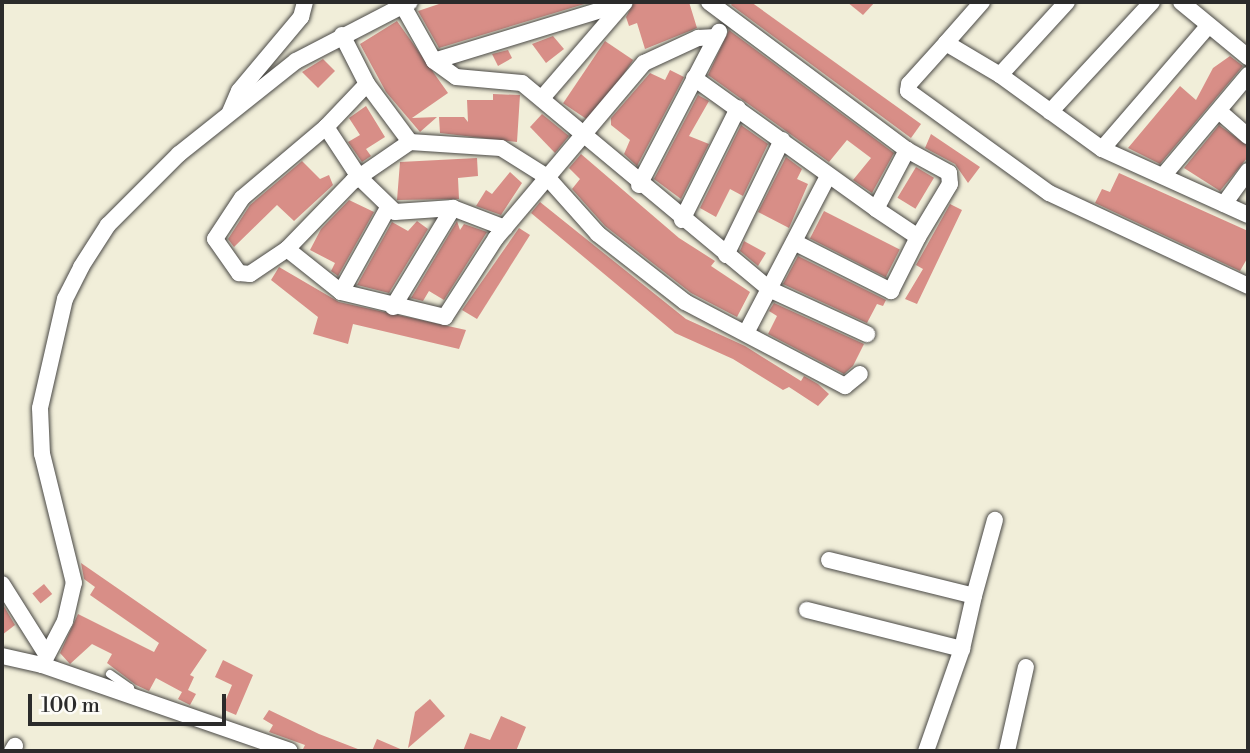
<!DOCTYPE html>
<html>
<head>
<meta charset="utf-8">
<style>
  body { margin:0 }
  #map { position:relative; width:1250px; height:753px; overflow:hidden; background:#f1eed9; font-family:"Libre Bodoni",serif }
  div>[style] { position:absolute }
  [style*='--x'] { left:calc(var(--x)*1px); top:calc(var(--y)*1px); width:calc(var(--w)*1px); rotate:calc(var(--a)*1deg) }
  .building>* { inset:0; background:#d88e87; transform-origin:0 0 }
  .roads { filter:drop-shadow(0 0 2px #494845) drop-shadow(0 0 2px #494845) }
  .lane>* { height:8px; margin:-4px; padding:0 4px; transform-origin:4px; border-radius:4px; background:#fff }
  .street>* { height:16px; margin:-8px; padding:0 8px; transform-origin:8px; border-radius:8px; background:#fff }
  span { translate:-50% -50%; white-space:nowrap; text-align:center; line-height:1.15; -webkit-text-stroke:7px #fdfcf7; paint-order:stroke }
  .frame { position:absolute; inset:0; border:4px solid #2b2b2b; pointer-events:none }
  .scale { position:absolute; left:28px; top:694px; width:198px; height:32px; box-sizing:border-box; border:4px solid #2b2b2b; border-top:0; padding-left:9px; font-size:21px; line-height:24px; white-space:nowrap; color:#2b2b2b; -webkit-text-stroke:5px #fdfcf7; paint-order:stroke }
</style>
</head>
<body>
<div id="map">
  <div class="building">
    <i style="clip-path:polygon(445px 2px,591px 2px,439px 48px,418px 11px)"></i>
    <i style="clip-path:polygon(634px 2px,689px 2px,697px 28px,645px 49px,637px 23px,629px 26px,626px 17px)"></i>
    <i style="clip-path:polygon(733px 2px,751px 2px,921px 124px,911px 138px,731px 5px)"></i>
    <i style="clip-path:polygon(847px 2px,875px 2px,863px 15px)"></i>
    <i style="clip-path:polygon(397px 21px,448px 93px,412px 118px,437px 117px,420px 132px,386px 92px,360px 44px)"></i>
    <i style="clip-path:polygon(729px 30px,894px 153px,872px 193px,853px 180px,871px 158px,847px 140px,829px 162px,708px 75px)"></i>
    <i style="clip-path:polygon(553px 36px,564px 49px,546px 63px,532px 44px)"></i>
    <i style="left:605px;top:41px;width:34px;height:75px;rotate:34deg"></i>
    <i style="clip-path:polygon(508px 50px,512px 58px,498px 66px,492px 54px)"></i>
    <i style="clip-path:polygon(1230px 56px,1243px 66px,1160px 164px,1128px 148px,1180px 86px,1196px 100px,1213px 68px)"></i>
    <i style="clip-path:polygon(323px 59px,335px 71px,318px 88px,302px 72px)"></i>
    <i style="clip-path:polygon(670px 70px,684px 77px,637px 166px,624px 154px,630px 140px,611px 125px,611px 118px,650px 73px,665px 80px)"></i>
    <i style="clip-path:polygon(493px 94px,520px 95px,517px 142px,440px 133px,439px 117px,464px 117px,468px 122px,467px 100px,493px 100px)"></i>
    <i style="clip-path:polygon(698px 95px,709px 101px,689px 136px,709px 144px,681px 199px,654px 179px)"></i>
    <i style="clip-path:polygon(366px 106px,385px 137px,366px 149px,371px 156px,362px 162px,348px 142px,360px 135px,349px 118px)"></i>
    <i style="clip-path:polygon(542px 114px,569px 136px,555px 153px,530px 127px)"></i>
    <i style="clip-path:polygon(741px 125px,768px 144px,743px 196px,730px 189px,716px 217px,700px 208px)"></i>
    <i style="clip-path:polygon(1219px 125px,1248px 146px,1248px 157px,1220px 191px,1184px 168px)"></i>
    <i style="clip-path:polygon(931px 134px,980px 167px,968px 183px,955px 164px,925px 148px)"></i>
    <i style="clip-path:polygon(581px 154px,679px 238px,715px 261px,711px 266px,750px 292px,737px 317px,691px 293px,605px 226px,572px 189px,580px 179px,569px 168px)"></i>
    <i style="clip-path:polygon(786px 157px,802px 169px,797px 179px,808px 184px,789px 228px,758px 212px)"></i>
    <i style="clip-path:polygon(477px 158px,478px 176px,458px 178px,459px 199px,397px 200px,400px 162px)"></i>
    <i style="clip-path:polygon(302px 161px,320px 179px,329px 175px,333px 185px,294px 221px,277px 205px,234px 247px,228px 239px,250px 205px)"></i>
    <i style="left:916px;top:167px;width:21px;height:36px;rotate:31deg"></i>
    <i style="clip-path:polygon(510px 172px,522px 183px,501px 215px,476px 206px,486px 190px,492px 194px)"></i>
    <i style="clip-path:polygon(1119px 173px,1248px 231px,1248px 257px,1240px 271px,1095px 203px,1102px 189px,1110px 192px)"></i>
    <i style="clip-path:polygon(349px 200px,374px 212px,338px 276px,331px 271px,335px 263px,310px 250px,321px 229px)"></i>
    <i style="clip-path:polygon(540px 202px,686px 319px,745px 346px,801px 381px,804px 376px,818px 384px,829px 394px,818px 406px,789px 387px,783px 390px,733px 359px,675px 333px,531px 213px)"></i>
    <i style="clip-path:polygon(950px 204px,962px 210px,917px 304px,905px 299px,923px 269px,916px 265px)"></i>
    <i style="left:824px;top:211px;width:85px;height:31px;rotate:27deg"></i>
    <i style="clip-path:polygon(417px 221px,428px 229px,389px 293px,357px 285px,392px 222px,408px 231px)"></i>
    <i style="clip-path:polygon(457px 221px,460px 230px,464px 224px,487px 232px,444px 300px,429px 291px,423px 301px,411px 298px)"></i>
    <i style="clip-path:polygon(519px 228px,530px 235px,477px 319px,462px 310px)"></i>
    <i style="clip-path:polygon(744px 241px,766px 253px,758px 266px,740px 251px)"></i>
    <i style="clip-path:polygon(798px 256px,886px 300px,883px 306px,877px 304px,867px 323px,783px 284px)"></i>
    <i style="clip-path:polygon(279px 267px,339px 302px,466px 330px,459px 349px,353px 324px,348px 344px,313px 334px,318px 317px,271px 280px)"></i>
    <i style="clip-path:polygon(774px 303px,864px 344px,853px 366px,844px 374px,768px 334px,777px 316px,769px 311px)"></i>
    <i style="clip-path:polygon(81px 563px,207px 650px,190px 675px,194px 677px,188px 690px,196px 694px,190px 705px,178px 699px,182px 692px,156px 678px,149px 691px,136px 685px,107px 663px,112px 654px,92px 644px,70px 664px,60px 653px,78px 614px,154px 652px,159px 643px,90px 595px,95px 587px,84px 579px)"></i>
    <i style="left:44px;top:584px;width:13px;height:15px;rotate:51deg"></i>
    <i style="clip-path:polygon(2px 603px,15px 625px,2px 635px)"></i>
    <i style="clip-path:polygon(223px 660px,253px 675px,236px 715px,222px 709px,232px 685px,215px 677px)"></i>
    <i style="clip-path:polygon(430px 699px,445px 716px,408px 748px,415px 712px)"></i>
    <i style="clip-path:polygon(269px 710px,319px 734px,363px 751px,302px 751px,305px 745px,269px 732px,273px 725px,263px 719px)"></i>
    <i style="clip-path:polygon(501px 716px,526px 727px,516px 751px,463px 751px,470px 733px,490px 740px)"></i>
    <i style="clip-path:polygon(377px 739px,405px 751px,372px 751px)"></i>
  </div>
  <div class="roads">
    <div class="lane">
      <i style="--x:110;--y:674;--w:24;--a:35"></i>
      <i style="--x:130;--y:688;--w:7;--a:74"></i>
    </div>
    <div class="street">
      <i style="--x:709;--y:2;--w:247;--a:36.8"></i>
      <i style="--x:907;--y:150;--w:48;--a:28.7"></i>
      <i style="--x:949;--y:173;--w:11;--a:85"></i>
      <i style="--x:950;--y:184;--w:62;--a:121.1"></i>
      <i style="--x:982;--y:2;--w:55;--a:131.3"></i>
      <i style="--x:946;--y:43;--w:63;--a:30.7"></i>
      <i style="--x:1000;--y:75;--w:126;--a:36"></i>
      <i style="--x:1102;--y:149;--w:160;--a:24.3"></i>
      <i style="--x:1181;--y:2;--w:87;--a:39.4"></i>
      <i style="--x:403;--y:6;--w:63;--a:60.6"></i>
      <i style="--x:434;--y:61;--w:27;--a:36"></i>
      <i style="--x:456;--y:77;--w:66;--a:5.2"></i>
      <i style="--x:522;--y:83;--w:322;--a:39.8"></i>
      <i style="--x:769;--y:289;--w:108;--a:24.7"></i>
      <i style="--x:342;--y:35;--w:55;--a:63"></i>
      <i style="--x:946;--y:43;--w:55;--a:132.1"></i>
      <i style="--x:909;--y:84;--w:7;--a:98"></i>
      <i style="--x:908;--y:91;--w:174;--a:35.9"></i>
      <i style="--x:1049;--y:193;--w:220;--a:25"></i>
      <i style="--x:434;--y:61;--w:199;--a:-17"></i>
      <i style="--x:1000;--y:75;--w:99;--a:-47.5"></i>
      <i style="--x:694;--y:78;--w:224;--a:35.7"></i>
      <i style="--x:876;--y:209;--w:67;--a:-62.3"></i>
      <i style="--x:543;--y:97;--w:124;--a:-49.2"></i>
      <i style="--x:230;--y:112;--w:23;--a:-67"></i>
      <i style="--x:239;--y:91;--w:97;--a:-50"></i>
      <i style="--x:301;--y:17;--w:16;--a:-75"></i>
      <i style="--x:1050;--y:112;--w:150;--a:-47.2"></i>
      <i style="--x:1220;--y:112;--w:37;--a:41"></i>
      <i style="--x:326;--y:127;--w:59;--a:-46.4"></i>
      <i style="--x:367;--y:84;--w:72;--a:53.4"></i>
      <i style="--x:1102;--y:149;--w:162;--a:-49.2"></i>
      <i style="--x:1163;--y:176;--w:132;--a:-49.9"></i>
      <i style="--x:639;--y:185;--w:173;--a:-62.4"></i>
      <i style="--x:1224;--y:204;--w:41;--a:-54"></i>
      <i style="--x:682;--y:220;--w:125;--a:-63.4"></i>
      <i style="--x:505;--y:228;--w:56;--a:-159"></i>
      <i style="--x:453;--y:208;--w:58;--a:176.1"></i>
      <i style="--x:395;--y:212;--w:50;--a:-135.8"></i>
      <i style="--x:359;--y:177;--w:60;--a:-123.4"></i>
      <i style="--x:326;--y:127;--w:110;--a:139.8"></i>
      <i style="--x:242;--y:198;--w:49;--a:123.4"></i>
      <i style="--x:215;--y:239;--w:42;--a:54.8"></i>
      <i style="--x:239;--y:273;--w:11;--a:5"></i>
      <i style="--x:250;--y:274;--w:45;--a:-34"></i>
      <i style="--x:287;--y:249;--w:95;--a:-45.9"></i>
      <i style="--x:353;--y:181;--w:7;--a:-34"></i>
      <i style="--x:359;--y:177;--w:62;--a:-34.5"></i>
      <i style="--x:410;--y:142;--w:91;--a:3.8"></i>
      <i style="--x:501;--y:148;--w:54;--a:32.2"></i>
      <i style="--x:547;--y:177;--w:76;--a:48.2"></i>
      <i style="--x:598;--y:234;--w:110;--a:38"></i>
      <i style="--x:685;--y:302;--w:181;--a:27.7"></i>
      <i style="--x:845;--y:386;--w:19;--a:-39"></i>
      <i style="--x:794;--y:242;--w:109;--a:26.8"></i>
      <i style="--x:891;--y:291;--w:60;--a:-63.4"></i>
      <i style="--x:918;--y:237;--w:50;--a:-146.3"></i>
      <i style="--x:287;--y:249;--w:69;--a:38.5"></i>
      <i style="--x:341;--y:292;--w:107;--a:13.5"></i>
      <i style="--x:445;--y:317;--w:94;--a:-57.2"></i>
      <i style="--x:496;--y:238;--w:229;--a:-49.8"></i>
      <i style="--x:644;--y:63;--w:60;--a:-24.8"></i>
      <i style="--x:698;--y:38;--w:18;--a:-3"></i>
      <i style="--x:726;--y:255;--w:128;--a:-64"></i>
      <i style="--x:341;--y:292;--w:96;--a:-60.8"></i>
      <i style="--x:393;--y:307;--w:116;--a:-58.8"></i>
      <i style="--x:746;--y:333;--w:177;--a:-62.4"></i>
      <i style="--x:829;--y:560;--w:149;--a:13.9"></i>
      <i style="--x:974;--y:596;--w:54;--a:102.8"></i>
      <i style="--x:962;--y:649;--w:108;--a:109.4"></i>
      <i style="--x:2;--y:584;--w:83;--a:57.8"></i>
      <i style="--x:974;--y:596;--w:79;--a:-74.6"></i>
      <i style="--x:807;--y:610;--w:160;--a:14.1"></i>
      <i style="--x:2;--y:656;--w:41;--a:12.7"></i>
      <i style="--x:42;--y:665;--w:262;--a:19.1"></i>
      <i style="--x:42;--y:665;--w:50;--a:-62.4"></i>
      <i style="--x:65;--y:621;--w:39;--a:-77"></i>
      <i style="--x:74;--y:583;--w:133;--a:-103.9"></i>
      <i style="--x:42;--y:454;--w:46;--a:-92.5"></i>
      <i style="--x:40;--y:408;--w:112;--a:-77.1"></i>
      <i style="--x:65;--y:299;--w:36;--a:-63"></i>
      <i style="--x:81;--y:267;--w:50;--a:-57.3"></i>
      <i style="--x:108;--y:225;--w:100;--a:-45"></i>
      <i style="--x:179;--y:154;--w:149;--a:-38.5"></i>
      <i style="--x:296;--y:61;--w:128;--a:-27.4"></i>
      <i style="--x:12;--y:751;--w:6;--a:-59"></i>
      <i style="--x:1007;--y:751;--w:86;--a:-77.3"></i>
    </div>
  </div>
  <div class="frame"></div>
  <div class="scale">100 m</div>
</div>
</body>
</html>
